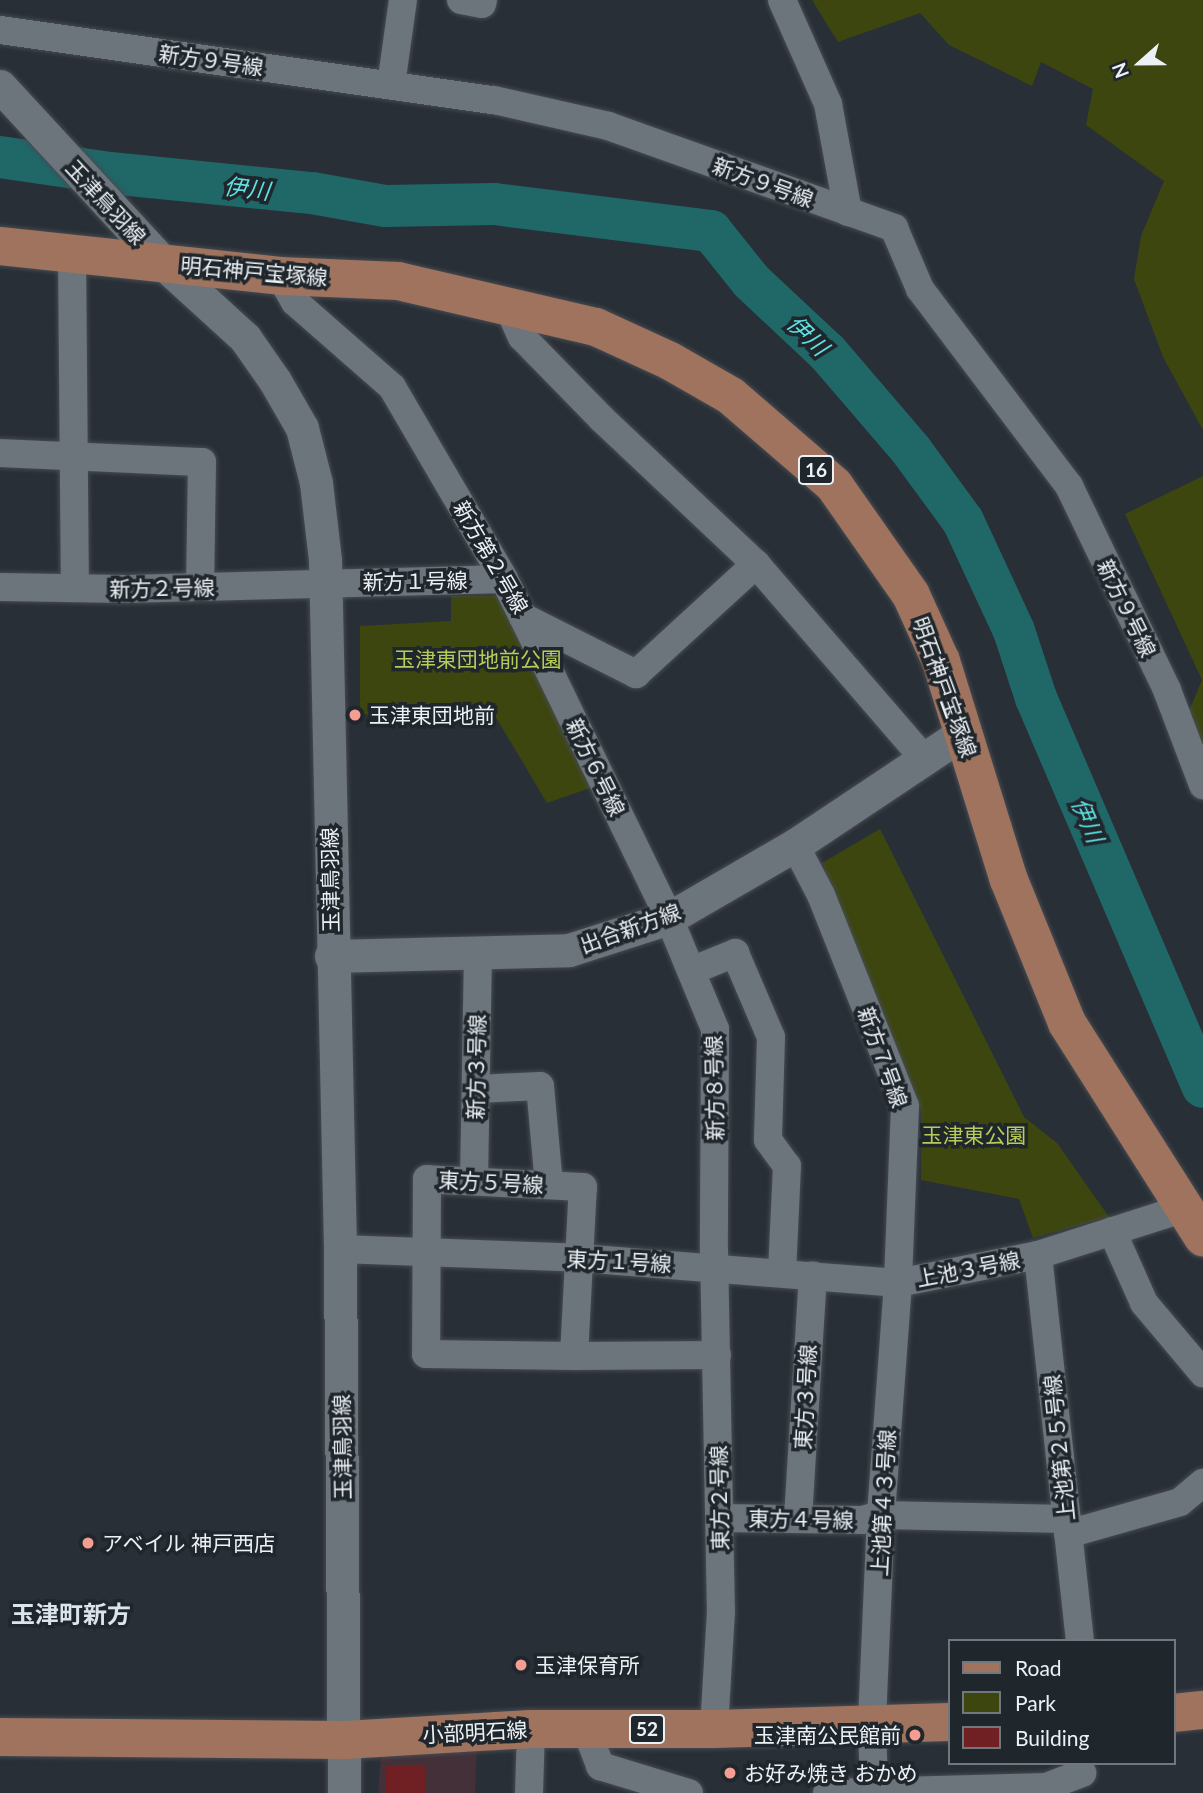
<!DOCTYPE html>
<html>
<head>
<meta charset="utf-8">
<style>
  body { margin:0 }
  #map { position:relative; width:1203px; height:1793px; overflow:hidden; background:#292f36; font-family:Lato,"Noto Sans JP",sans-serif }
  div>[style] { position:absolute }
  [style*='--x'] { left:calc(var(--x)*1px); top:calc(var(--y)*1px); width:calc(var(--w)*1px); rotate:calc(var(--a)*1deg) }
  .commercial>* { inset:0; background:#433038 }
  .green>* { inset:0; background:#3d460f }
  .river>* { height:42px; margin:-21px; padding:0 21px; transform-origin:21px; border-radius:21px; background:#206768 }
  .building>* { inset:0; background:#701f23; transform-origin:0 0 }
  .roads { filter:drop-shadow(0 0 2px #464b52) drop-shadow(0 0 2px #464b52) }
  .minor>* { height:28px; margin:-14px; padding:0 14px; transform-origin:14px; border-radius:14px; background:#6c747c }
  .tertiary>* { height:33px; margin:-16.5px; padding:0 16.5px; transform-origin:16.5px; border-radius:16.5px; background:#6c747c }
  .primary>* { height:38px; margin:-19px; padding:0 19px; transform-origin:19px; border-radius:19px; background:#9f735d }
  .dots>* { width:19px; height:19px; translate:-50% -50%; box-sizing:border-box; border:4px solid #1f262c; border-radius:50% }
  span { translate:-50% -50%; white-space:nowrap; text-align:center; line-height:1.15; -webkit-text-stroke:7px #1f262c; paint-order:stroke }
  .shield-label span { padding:2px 5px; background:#1f262c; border:2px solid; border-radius:5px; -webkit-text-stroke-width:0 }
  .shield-label { font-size:19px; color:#ecf1f5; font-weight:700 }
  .street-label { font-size:21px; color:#ecf1f5 }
  .park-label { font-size:21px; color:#b7cb57 }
  .poi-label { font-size:21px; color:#ecf1f5 }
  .left { translate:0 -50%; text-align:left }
  .right { translate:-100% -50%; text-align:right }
  .water-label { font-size:23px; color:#5ee2e4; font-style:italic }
  .quarter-label { font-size:24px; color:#dbe4ed; font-weight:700 }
  .legend { position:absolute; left:948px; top:1639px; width:228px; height:126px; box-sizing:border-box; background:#1f262c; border:2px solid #71777c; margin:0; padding:9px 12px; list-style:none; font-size:21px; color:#ecf1f5 }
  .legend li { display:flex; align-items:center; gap:14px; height:35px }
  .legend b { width:35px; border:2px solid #71777c }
  .north { position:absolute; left:1105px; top:28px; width:70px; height:70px; -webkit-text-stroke:5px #1f262c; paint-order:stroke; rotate:249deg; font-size:19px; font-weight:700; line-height:28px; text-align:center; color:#ecf1f5 }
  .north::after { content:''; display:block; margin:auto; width:24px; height:32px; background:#ecf1f5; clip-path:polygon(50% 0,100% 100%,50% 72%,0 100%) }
</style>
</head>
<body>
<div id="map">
  <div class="commercial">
    <i style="clip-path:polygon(477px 1748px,475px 1793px,378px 1793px,381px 1754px)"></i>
  </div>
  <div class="green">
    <i style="clip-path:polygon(812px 0,1203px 0,1203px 430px,1163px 357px,1134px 279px,1141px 236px,1164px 181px,1086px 125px,1093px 89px,1041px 62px,1032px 86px,949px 45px,920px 13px,838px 42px)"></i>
    <i style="clip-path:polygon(1203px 476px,1203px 762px,1186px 718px,1202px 680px,1125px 514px)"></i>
    <i style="clip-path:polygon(451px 596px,498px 596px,590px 788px,547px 803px,488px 704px,360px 715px,360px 626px,451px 621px)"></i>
    <i style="clip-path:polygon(880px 829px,1024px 1117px,1057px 1143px,1109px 1217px,1033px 1238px,1019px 1199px,921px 1180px,921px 1111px,822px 863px)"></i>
  </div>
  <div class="river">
    <i style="--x:0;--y:157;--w:111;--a:8.3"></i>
    <i style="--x:110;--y:173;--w:203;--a:5.7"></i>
    <i style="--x:312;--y:193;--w:74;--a:10.1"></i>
    <i style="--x:385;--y:206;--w:109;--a:-1.1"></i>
    <i style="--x:494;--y:204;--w:219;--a:7.1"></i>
    <i style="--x:711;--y:231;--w:64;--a:51.3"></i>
    <i style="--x:751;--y:281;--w:104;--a:43.1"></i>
    <i style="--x:827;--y:352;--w:129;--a:49.4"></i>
    <i style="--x:911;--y:450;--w:88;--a:53.8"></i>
    <i style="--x:963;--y:521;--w:121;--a:65.1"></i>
    <i style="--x:1014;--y:631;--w:71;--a:71.8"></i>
    <i style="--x:1036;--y:698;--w:423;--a:66.8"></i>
  </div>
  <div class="building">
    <i style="left:386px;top:1766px;width:39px;height:27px"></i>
  </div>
  <div class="roads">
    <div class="minor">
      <i style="--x:461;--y:0;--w:21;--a:11"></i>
      <i style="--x:482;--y:4;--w:4;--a:-76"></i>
      <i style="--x:782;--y:0;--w:114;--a:66.1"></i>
      <i style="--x:828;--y:104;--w:110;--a:79.5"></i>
      <i style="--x:0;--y:30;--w:499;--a:8.1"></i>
      <i style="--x:494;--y:100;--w:117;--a:12.8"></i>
      <i style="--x:608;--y:126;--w:304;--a:19.6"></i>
      <i style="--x:894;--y:228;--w:66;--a:66.9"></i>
      <i style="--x:920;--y:289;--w:247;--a:52.9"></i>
      <i style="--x:1069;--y:486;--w:226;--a:64.3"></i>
      <i style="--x:1167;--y:690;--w:102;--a:69.2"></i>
      <i style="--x:391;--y:85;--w:86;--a:-82"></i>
      <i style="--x:72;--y:254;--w:334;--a:89.5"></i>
      <i style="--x:280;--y:276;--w:30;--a:60"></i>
      <i style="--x:295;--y:302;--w:129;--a:41.2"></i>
      <i style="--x:392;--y:387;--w:222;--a:59.7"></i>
      <i style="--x:504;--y:579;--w:42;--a:63.4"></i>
      <i style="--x:523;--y:617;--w:127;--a:26.8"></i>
      <i style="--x:636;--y:674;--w:163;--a:-42.5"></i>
      <i style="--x:507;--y:304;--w:36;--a:66"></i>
      <i style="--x:522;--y:337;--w:115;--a:45.7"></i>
      <i style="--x:602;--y:419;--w:212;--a:43.3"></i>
      <i style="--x:756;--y:564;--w:259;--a:49.2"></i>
      <i style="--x:0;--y:453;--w:202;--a:2.6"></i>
      <i style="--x:202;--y:462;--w:125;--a:90.9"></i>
      <i style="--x:0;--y:587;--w:126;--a:0.9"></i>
      <i style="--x:126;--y:589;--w:378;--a:-1.5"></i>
      <i style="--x:523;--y:617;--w:335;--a:64.1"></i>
      <i style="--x:669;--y:918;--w:120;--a:67.5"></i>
      <i style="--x:715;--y:1029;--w:222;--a:90.3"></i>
      <i style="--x:714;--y:1251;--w:360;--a:88.9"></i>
      <i style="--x:721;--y:1611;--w:118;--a:93.4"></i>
      <i style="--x:795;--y:845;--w:56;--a:62.5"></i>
      <i style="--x:821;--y:895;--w:227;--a:68.3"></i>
      <i style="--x:905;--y:1106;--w:177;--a:92.3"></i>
      <i style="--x:898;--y:1283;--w:233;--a:94.2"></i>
      <i style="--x:881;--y:1515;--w:208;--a:92.5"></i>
      <i style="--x:872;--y:1723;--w:69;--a:88.3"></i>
      <i style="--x:691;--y:971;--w:48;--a:-22.2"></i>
      <i style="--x:735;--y:953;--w:91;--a:66.8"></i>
      <i style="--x:771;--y:1037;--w:103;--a:91.7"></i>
      <i style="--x:768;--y:1140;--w:32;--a:54"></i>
      <i style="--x:787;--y:1166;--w:107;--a:92.7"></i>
      <i style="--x:476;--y:1089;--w:64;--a:-2.7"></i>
      <i style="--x:540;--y:1086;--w:99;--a:84.8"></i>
      <i style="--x:474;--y:1181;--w:228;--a:-89"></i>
      <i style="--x:1112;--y:1231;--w:79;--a:66"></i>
      <i style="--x:1144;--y:1303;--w:92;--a:49.9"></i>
      <i style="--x:340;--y:1249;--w:240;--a:2.1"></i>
      <i style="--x:580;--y:1258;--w:319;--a:4.5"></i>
      <i style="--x:898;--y:1283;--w:143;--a:-11.3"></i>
      <i style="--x:1038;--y:1255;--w:154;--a:-17.7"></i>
      <i style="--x:1038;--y:1255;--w:388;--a:83.8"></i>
      <i style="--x:574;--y:1356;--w:169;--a:-87"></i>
      <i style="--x:583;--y:1187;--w:156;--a:-177.1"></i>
      <i style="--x:427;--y:1179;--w:175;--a:90.3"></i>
      <i style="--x:426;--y:1354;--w:148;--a:0.8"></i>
      <i style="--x:574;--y:1356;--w:143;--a:-0.4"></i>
      <i style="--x:720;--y:1518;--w:142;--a:0.8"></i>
      <i style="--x:862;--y:1520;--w:20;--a:-15"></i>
      <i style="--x:881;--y:1515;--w:186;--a:1.2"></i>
      <i style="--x:798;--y:1519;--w:244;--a:-86.5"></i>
      <i style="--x:1068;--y:1534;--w:116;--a:-15.9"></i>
      <i style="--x:1180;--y:1502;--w:30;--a:-40"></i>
      <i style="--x:586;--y:1729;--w:40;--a:69"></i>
      <i style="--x:600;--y:1766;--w:93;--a:16.9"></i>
      <i style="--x:529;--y:1793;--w:64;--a:-88.2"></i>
      <i style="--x:827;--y:1793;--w:219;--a:-1.6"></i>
      <i style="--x:1046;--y:1787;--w:39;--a:-21"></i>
    </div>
    <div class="tertiary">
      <i style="--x:0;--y:86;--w:242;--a:47.3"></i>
      <i style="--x:164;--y:264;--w:110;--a:42.4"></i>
      <i style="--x:245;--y:338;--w:52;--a:55.1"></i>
      <i style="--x:275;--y:381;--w:54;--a:60.1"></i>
      <i style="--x:302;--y:428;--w:57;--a:75.7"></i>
      <i style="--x:316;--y:483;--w:78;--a:83.3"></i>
      <i style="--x:325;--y:560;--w:689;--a:88.75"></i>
      <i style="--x:340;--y:1249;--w:544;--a:89.58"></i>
      <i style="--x:331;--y:956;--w:238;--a:-1.4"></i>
      <i style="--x:569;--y:950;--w:105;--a:-17.7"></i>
      <i style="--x:669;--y:918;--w:146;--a:-30.1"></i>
      <i style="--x:795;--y:845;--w:202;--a:-33.7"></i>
    </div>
    <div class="primary">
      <i style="--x:0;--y:246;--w:282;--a:6.1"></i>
      <i style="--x:280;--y:276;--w:118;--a:2.4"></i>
      <i style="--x:398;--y:281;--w:203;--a:13.1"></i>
      <i style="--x:596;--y:327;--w:81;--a:24.7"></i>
      <i style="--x:670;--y:361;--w:70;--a:29.8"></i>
      <i style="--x:731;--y:396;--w:136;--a:40.8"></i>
      <i style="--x:834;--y:485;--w:134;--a:55"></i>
      <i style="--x:911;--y:595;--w:72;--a:65.6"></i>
      <i style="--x:941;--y:661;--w:229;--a:72.8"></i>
      <i style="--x:1009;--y:880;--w:154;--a:67.9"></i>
      <i style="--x:1067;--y:1023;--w:254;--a:57.6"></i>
      <i style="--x:1173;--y:1713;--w:30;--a:-6"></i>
      <i style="--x:0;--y:1737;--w:345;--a:0.5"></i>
      <i style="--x:345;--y:1740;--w:186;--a:-3.4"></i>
      <i style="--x:531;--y:1729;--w:183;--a:0"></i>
      <i style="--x:714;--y:1729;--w:235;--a:-1.7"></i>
    </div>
  </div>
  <div class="dots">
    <i style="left:355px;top:715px;background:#f59c93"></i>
    <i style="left:88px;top:1543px;background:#f59c93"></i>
    <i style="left:521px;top:1665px;background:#f59c93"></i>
    <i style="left:915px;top:1735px;background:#f59c93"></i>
    <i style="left:730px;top:1773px;background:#f59c93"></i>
  </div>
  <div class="shield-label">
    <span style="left:816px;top:470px">16</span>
    <span style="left:647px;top:1729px">52</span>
  </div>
  <div class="street-label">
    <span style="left:211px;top:60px;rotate:8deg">新方９号線</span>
    <span style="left:763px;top:182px;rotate:20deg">新方９号線</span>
    <span style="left:106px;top:202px;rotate:47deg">玉津鳥羽線</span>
    <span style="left:254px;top:271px;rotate:5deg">明石神戸宝塚線</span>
    <span style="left:491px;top:557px;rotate:60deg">新方第２号線</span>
    <span style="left:415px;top:581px;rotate:-1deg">新方１号線</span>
    <span style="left:162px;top:588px;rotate:-1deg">新方２号線</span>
    <span style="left:1127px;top:608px;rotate:64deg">新方９号線</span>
    <span style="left:945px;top:687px;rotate:70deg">明石神戸宝塚線</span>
    <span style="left:596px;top:767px;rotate:64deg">新方６号線</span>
    <span style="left:330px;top:880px;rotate:-91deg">玉津鳥羽線</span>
    <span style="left:630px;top:928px;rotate:-20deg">出合新方線</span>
    <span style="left:883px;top:1057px;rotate:70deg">新方７号線</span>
    <span style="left:476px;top:1067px;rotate:-89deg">新方３号線</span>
    <span style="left:714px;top:1088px;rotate:-91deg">新方８号線</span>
    <span style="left:491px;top:1182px;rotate:3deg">東方５号線</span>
    <span style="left:619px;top:1261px;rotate:3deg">東方１号線</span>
    <span style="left:968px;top:1269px;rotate:-11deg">上池３号線</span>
    <span style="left:805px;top:1397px;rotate:-87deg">東方３号線</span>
    <span style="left:342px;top:1447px;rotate:-91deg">玉津鳥羽線</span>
    <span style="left:1059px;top:1448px;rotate:-96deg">上池第２５号線</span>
    <span style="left:719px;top:1498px;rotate:-91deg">東方２号線</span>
    <span style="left:883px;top:1503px;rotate:-87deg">上池第４３号線</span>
    <span style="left:801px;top:1519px;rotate:1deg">東方４号線</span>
    <span style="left:475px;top:1732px;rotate:-3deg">小部明石線</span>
  </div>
  <div class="park-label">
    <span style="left:478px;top:659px">玉津東団地前公園</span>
    <span style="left:974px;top:1135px">玉津東公園</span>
  </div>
  <div class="poi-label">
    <span class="left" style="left:369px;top:715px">玉津東団地前</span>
    <span class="left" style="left:102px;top:1543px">アベイル 神戸西店</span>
    <span class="left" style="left:535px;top:1665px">玉津保育所</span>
    <span class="right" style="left:901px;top:1735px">玉津南公民館前</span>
    <span class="left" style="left:744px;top:1773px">お好み焼き おかめ</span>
  </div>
  <div class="water-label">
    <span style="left:247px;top:188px;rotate:7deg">伊川</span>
    <span style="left:808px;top:335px;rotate:44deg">伊川</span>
    <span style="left:1088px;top:820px;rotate:67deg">伊川</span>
  </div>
  <div class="quarter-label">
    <span style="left:71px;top:1614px">玉津町新方</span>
  </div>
  <ul class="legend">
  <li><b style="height:9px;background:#9f735d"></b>Road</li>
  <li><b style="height:19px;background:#3d460f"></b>Park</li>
  <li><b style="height:19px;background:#701f23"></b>Building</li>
  </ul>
  <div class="north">N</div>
</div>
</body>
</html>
